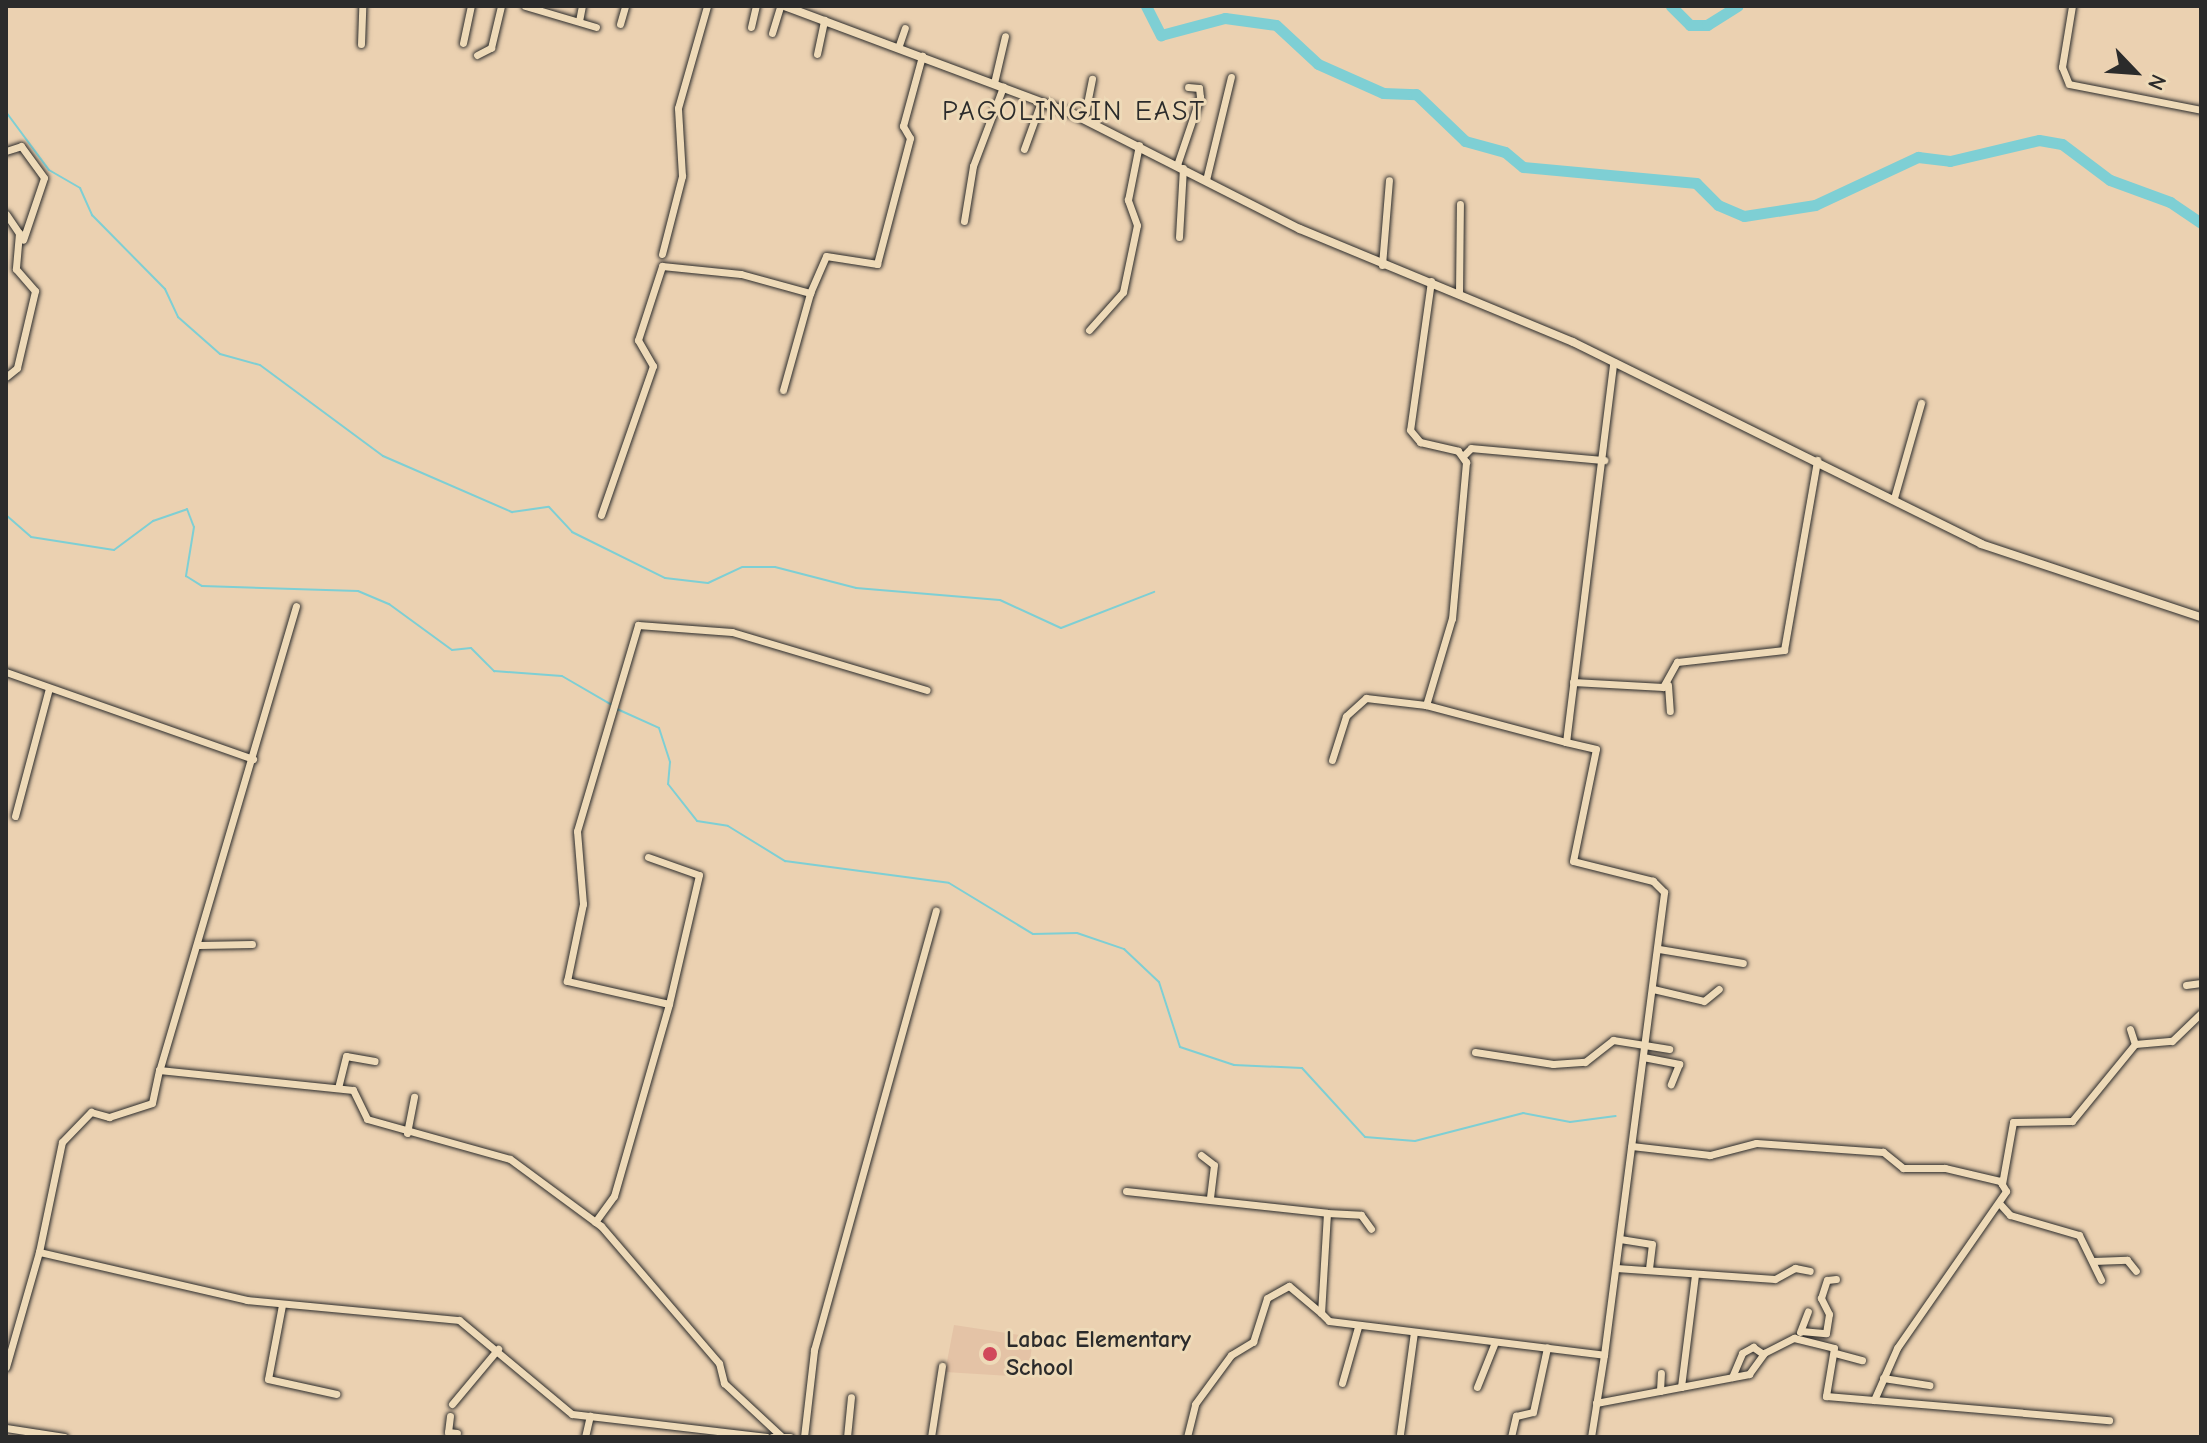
<!DOCTYPE html>
<html>
<head>
<meta charset="utf-8">
<style>
  body { margin:0 }
  #map { position:relative; width:2207px; height:1443px; overflow:hidden; background:#ebd1b1; font-family:"Comic Neue",sans-serif }
  div>[style] { position:absolute }
  [style*='--x'] { left:calc(var(--x)*1px); top:calc(var(--y)*1px); width:calc(var(--w)*1px); rotate:calc(var(--a)*1deg) }
  .built>* { inset:0; background:#e4c3a6 }
  .stream>* { height:2px; margin:-1px; padding:0 1px; transform-origin:1px; border-radius:1px; background:#7ecfd4 }
  .river>* { height:11px; margin:-5.5px; padding:0 5.5px; transform-origin:5.5px; border-radius:5.5px; background:#7ecfd4 }
  .roads { filter:drop-shadow(0 0 2px #2b2b2b) drop-shadow(0 0 2px #2b2b2b) }
  .minor>* { height:7px; margin:-3.5px; padding:0 3.5px; transform-origin:3.5px; border-radius:3.5px; background:#eedab8 }
  .tertiary>* { height:8px; margin:-4px; padding:0 4px; transform-origin:4px; border-radius:4px; background:#eedab8 }
  .dots>* { width:22px; height:22px; translate:-50% -50%; box-sizing:border-box; border:4px solid #eedab8; border-radius:50% }
  span { translate:-50% -50%; white-space:nowrap; text-align:center; line-height:1.15; -webkit-text-stroke:6px #eedab8; paint-order:stroke }
  .poi-label { font-size:24px; color:#2b2b2b; font-weight:700 }
  .left { translate:0 -50%; text-align:left }
  .quarter-label { font-size:28px; color:#2b2b2b; letter-spacing:2px }
  .frame { position:absolute; inset:0; border:8px solid #2b2b2b; pointer-events:none }
  .north { position:absolute; left:2095px; top:32px; width:80px; height:80px; -webkit-text-stroke:6px #eedab8; paint-order:stroke; rotate:115deg; font-size:22px; font-weight:700; line-height:32px; text-align:center; color:#2b2b2b }
  .north::after { content:''; display:block; margin:auto; width:28px; height:36px; background:#2b2b2b; clip-path:polygon(50% 0,100% 100%,50% 72%,0 100%) }
</style>
</head>
<body>
<div id="map">
  <div class="built">
    <i style="clip-path:polygon(954px 1325px,1033px 1337px,1028px 1377px,945px 1372px)"></i>
  </div>
  <div class="stream">
    <i style="--x:6;--y:112;--w:72;--a:53.4"></i>
    <i style="--x:49;--y:170;--w:36;--a:30"></i>
    <i style="--x:80;--y:188;--w:30;--a:66"></i>
    <i style="--x:92;--y:215;--w:104;--a:45.4"></i>
    <i style="--x:165;--y:289;--w:31;--a:65"></i>
    <i style="--x:178;--y:317;--w:56;--a:41.4"></i>
    <i style="--x:220;--y:354;--w:41;--a:15.4"></i>
    <i style="--x:260;--y:365;--w:153;--a:36.5"></i>
    <i style="--x:383;--y:456;--w:141;--a:23.5"></i>
    <i style="--x:512;--y:512;--w:37;--a:-8"></i>
    <i style="--x:549;--y:507;--w:34;--a:47"></i>
    <i style="--x:572;--y:532;--w:104;--a:26.3"></i>
    <i style="--x:665;--y:578;--w:43;--a:6.6"></i>
    <i style="--x:708;--y:583;--w:38;--a:-25"></i>
    <i style="--x:743;--y:567;--w:32;--a:0"></i>
    <i style="--x:775;--y:567;--w:84;--a:14.5"></i>
    <i style="--x:856;--y:588;--w:144;--a:4.8"></i>
    <i style="--x:1000;--y:600;--w:67;--a:24.7"></i>
    <i style="--x:1061;--y:628;--w:100;--a:-21.2"></i>
    <i style="--x:6;--y:515;--w:33;--a:41"></i>
    <i style="--x:31;--y:537;--w:84;--a:8.9"></i>
    <i style="--x:114;--y:550;--w:49;--a:-36.6"></i>
    <i style="--x:153;--y:521;--w:36;--a:-19"></i>
    <i style="--x:187;--y:509;--w:19;--a:69"></i>
    <i style="--x:194;--y:527;--w:50;--a:99.3"></i>
    <i style="--x:186;--y:576;--w:19;--a:32"></i>
    <i style="--x:202;--y:586;--w:156;--a:1.8"></i>
    <i style="--x:358;--y:591;--w:34;--a:23"></i>
    <i style="--x:389;--y:604;--w:78;--a:36.1"></i>
    <i style="--x:452;--y:650;--w:19;--a:-6"></i>
    <i style="--x:471;--y:648;--w:33;--a:45"></i>
    <i style="--x:494;--y:671;--w:68;--a:4.2"></i>
    <i style="--x:562;--y:676;--w:58;--a:30.1"></i>
    <i style="--x:617;--y:709;--w:46;--a:24.3"></i>
    <i style="--x:659;--y:728;--w:36;--a:72"></i>
    <i style="--x:670;--y:762;--w:22;--a:95"></i>
    <i style="--x:668;--y:784;--w:47;--a:51.9"></i>
    <i style="--x:697;--y:821;--w:31;--a:9"></i>
    <i style="--x:728;--y:826;--w:67;--a:31.6"></i>
    <i style="--x:785;--y:861;--w:165;--a:7.6"></i>
    <i style="--x:949;--y:883;--w:98;--a:31.3"></i>
    <i style="--x:1033;--y:934;--w:44;--a:-1.3"></i>
    <i style="--x:1077;--y:933;--w:50;--a:18.8"></i>
    <i style="--x:1124;--y:949;--w:48;--a:43.3"></i>
    <i style="--x:1159;--y:982;--w:68;--a:72.1"></i>
    <i style="--x:1180;--y:1047;--w:57;--a:18.4"></i>
    <i style="--x:1234;--y:1065;--w:68;--a:2.5"></i>
    <i style="--x:1302;--y:1068;--w:93;--a:47.6"></i>
    <i style="--x:1365;--y:1137;--w:50;--a:4.6"></i>
    <i style="--x:1415;--y:1141;--w:112;--a:-14.5"></i>
    <i style="--x:1523;--y:1113;--w:48;--a:10.8"></i>
    <i style="--x:1570;--y:1122;--w:46;--a:-7.4"></i>
  </div>
  <div class="river">
    <i style="--x:1146;--y:6;--w:33;--a:63"></i>
    <i style="--x:1161;--y:35;--w:66;--a:-14.9"></i>
    <i style="--x:1225;--y:18;--w:51;--a:7.8"></i>
    <i style="--x:1276;--y:25;--w:57;--a:42.9"></i>
    <i style="--x:1318;--y:64;--w:71;--a:24"></i>
    <i style="--x:1383;--y:93;--w:33;--a:2"></i>
    <i style="--x:1416;--y:94;--w:68;--a:43.8"></i>
    <i style="--x:1465;--y:141;--w:41;--a:15.4"></i>
    <i style="--x:1505;--y:152;--w:23;--a:40"></i>
    <i style="--x:1523;--y:167;--w:174;--a:5.3"></i>
    <i style="--x:1696;--y:183;--w:31;--a:45"></i>
    <i style="--x:1718;--y:205;--w:28;--a:23"></i>
    <i style="--x:1744;--y:216;--w:72;--a:-8.8"></i>
    <i style="--x:1815;--y:205;--w:114;--a:-25"></i>
    <i style="--x:1918;--y:157;--w:32;--a:7"></i>
    <i style="--x:1950;--y:161;--w:91;--a:-13.3"></i>
    <i style="--x:2039;--y:140;--w:23;--a:10"></i>
    <i style="--x:2062;--y:144;--w:60;--a:36.9"></i>
    <i style="--x:2110;--y:180;--w:64;--a:20.1"></i>
    <i style="--x:2170;--y:202;--w:37;--a:34"></i>
    <i style="--x:1671;--y:6;--w:27;--a:45"></i>
    <i style="--x:1690;--y:25;--w:17;--a:0"></i>
    <i style="--x:1707;--y:25;--w:36;--a:-32"></i>
  </div>
  <div class="roads">
    <div class="minor">
      <i style="--x:525;--y:6;--w:74;--a:16.5"></i>
      <i style="--x:2072;--y:6;--w:62;--a:99.3"></i>
      <i style="--x:2062;--y:67;--w:18;--a:68"></i>
      <i style="--x:2069;--y:84;--w:135;--a:11.1"></i>
      <i style="--x:579;--y:21;--w:15;--a:-79"></i>
      <i style="--x:620;--y:24;--w:19;--a:-74"></i>
      <i style="--x:751;--y:27;--w:22;--a:-77"></i>
      <i style="--x:772;--y:33;--w:28;--a:-73"></i>
      <i style="--x:463;--y:43;--w:38;--a:-78"></i>
      <i style="--x:361;--y:44;--w:38;--a:-88"></i>
      <i style="--x:898;--y:48;--w:21;--a:-71"></i>
      <i style="--x:817;--y:54;--w:35;--a:-78"></i>
      <i style="--x:477;--y:55;--w:16;--a:-27"></i>
      <i style="--x:491;--y:48;--w:43;--a:-76.6"></i>
      <i style="--x:994;--y:83;--w:48;--a:-76.8"></i>
      <i style="--x:1084;--y:119;--w:41;--a:-78.7"></i>
      <i style="--x:1024;--y:149;--w:50;--a:-70.1"></i>
      <i style="--x:6;--y:151;--w:16;--a:-18"></i>
      <i style="--x:21;--y:146;--w:39;--a:54"></i>
      <i style="--x:44;--y:178;--w:65;--a:108.7"></i>
      <i style="--x:1177;--y:165;--w:72;--a:-71.3"></i>
      <i style="--x:1200;--y:97;--w:9;--a:-96"></i>
      <i style="--x:1199;--y:88;--w:11;--a:-175"></i>
      <i style="--x:1206;--y:180;--w:106;--a:-76.4"></i>
      <i style="--x:6;--y:214;--w:23;--a:56"></i>
      <i style="--x:19;--y:233;--w:36;--a:95"></i>
      <i style="--x:16;--y:269;--w:29;--a:49"></i>
      <i style="--x:35;--y:291;--w:79;--a:103.2"></i>
      <i style="--x:17;--y:368;--w:14;--a:141"></i>
      <i style="--x:964;--y:221;--w:56;--a:-80.7"></i>
      <i style="--x:973;--y:166;--w:85;--a:-69.2"></i>
      <i style="--x:1179;--y:237;--w:69;--a:-86.7"></i>
      <i style="--x:662;--y:254;--w:81;--a:-75.6"></i>
      <i style="--x:682;--y:176;--w:68;--a:-93.4"></i>
      <i style="--x:678;--y:108;--w:106;--a:-74.1"></i>
      <i style="--x:1382;--y:265;--w:85;--a:-85.3"></i>
      <i style="--x:1431;--y:281;--w:150;--a:98"></i>
      <i style="--x:1410;--y:430;--w:16;--a:50"></i>
      <i style="--x:1420;--y:442;--w:39;--a:13"></i>
      <i style="--x:1458;--y:451;--w:14;--a:54"></i>
      <i style="--x:1466;--y:462;--w:157;--a:95.1"></i>
      <i style="--x:1452;--y:618;--w:91;--a:106.6"></i>
      <i style="--x:1426;--y:705;--w:145;--a:14.8"></i>
      <i style="--x:1459;--y:294;--w:90;--a:-89.4"></i>
      <i style="--x:1089;--y:330;--w:51;--a:-48.2"></i>
      <i style="--x:1123;--y:292;--w:68;--a:-78.2"></i>
      <i style="--x:1137;--y:225;--w:27;--a:-110"></i>
      <i style="--x:1128;--y:200;--w:56;--a:-78.7"></i>
      <i style="--x:783;--y:390;--w:101;--a:-74.4"></i>
      <i style="--x:1463;--y:456;--w:11;--a:-45"></i>
      <i style="--x:1471;--y:448;--w:134;--a:5.2"></i>
      <i style="--x:1894;--y:498;--w:99;--a:-74.1"></i>
      <i style="--x:601;--y:515;--w:158;--a:-70.8"></i>
      <i style="--x:653;--y:366;--w:30;--a:-120"></i>
      <i style="--x:638;--y:340;--w:78;--a:-72"></i>
      <i style="--x:662;--y:266;--w:79;--a:5.8"></i>
      <i style="--x:741;--y:274;--w:72;--a:15.4"></i>
      <i style="--x:810;--y:293;--w:40;--a:-66.6"></i>
      <i style="--x:826;--y:256;--w:52;--a:8.9"></i>
      <i style="--x:877;--y:264;--w:130;--a:-75.3"></i>
      <i style="--x:910;--y:138;--w:14;--a:-120"></i>
      <i style="--x:903;--y:126;--w:73;--a:-74.8"></i>
      <i style="--x:296;--y:606;--w:484;--a:106.4"></i>
      <i style="--x:159;--y:1070;--w:195;--a:5.9"></i>
      <i style="--x:353;--y:1090;--w:32;--a:64"></i>
      <i style="--x:367;--y:1119;--w:148;--a:15.6"></i>
      <i style="--x:510;--y:1159;--w:113;--a:36.4"></i>
      <i style="--x:601;--y:1226;--w:181;--a:49.3"></i>
      <i style="--x:719;--y:1363;--w:21;--a:76"></i>
      <i style="--x:724;--y:1383;--w:78;--a:42.9"></i>
      <i style="--x:6;--y:672;--w:262;--a:19.4"></i>
      <i style="--x:1573;--y:682;--w:90;--a:3.2"></i>
      <i style="--x:1663;--y:687;--w:29;--a:-61"></i>
      <i style="--x:1677;--y:662;--w:108;--a:-6.4"></i>
      <i style="--x:1784;--y:650;--w:193;--a:-80.1"></i>
      <i style="--x:1668;--y:685;--w:26;--a:86"></i>
      <i style="--x:1332;--y:760;--w:46;--a:-72.3"></i>
      <i style="--x:1346;--y:716;--w:27;--a:-42"></i>
      <i style="--x:1366;--y:698;--w:60;--a:6.7"></i>
      <i style="--x:15;--y:816;--w:132;--a:-75.1"></i>
      <i style="--x:648;--y:857;--w:54;--a:19.4"></i>
      <i style="--x:699;--y:875;--w:132;--a:103.1"></i>
      <i style="--x:199;--y:945;--w:53;--a:-1.1"></i>
      <i style="--x:1659;--y:949;--w:85;--a:9.5"></i>
      <i style="--x:2186;--y:985;--w:15;--a:-8"></i>
      <i style="--x:1653;--y:989;--w:52;--a:13.2"></i>
      <i style="--x:1704;--y:1001;--w:19;--a:-39"></i>
      <i style="--x:2130;--y:1029;--w:16;--a:72"></i>
      <i style="--x:2135;--y:1044;--w:37;--a:-5"></i>
      <i style="--x:2172;--y:1041;--w:40;--a:-44"></i>
      <i style="--x:1475;--y:1052;--w:79;--a:8.7"></i>
      <i style="--x:1553;--y:1064;--w:32;--a:-4"></i>
      <i style="--x:1585;--y:1062;--w:36;--a:-38"></i>
      <i style="--x:1613;--y:1040;--w:57;--a:9.1"></i>
      <i style="--x:1643;--y:1057;--w:37;--a:11"></i>
      <i style="--x:1679;--y:1064;--w:22;--a:112"></i>
      <i style="--x:338;--y:1088;--w:33;--a:-76"></i>
      <i style="--x:346;--y:1056;--w:29;--a:10"></i>
      <i style="--x:407;--y:1133;--w:37;--a:-79"></i>
      <i style="--x:1201;--y:1155;--w:16;--a:38"></i>
      <i style="--x:1214;--y:1165;--w:34;--a:97"></i>
      <i style="--x:2002;--y:1184;--w:63;--a:-79.9"></i>
      <i style="--x:2013;--y:1122;--w:59;--a:-1"></i>
      <i style="--x:2072;--y:1121;--w:99;--a:-50.7"></i>
      <i style="--x:1126;--y:1191;--w:202;--a:6.2"></i>
      <i style="--x:1327;--y:1213;--w:100;--a:93.4"></i>
      <i style="--x:1321;--y:1313;--w:11;--a:45"></i>
      <i style="--x:1329;--y:1321;--w:277;--a:7"></i>
      <i style="--x:1604;--y:1355;--w:83;--a:99"></i>
      <i style="--x:2000;--y:1204;--w:15;--a:48"></i>
      <i style="--x:2010;--y:1215;--w:72;--a:16.2"></i>
      <i style="--x:2079;--y:1235;--w:50;--a:63.9"></i>
      <i style="--x:1327;--y:1213;--w:34;--a:3"></i>
      <i style="--x:1361;--y:1215;--w:17;--a:54"></i>
      <i style="--x:595;--y:1222;--w:32;--a:-54"></i>
      <i style="--x:614;--y:1196;--w:200;--a:-74"></i>
      <i style="--x:669;--y:1004;--w:105;--a:-167.3"></i>
      <i style="--x:567;--y:981;--w:79;--a:-78.3"></i>
      <i style="--x:583;--y:904;--w:73;--a:-94.7"></i>
      <i style="--x:577;--y:831;--w:215;--a:-73.5"></i>
      <i style="--x:638;--y:625;--w:94;--a:4.3"></i>
      <i style="--x:732;--y:632;--w:203;--a:16.6"></i>
      <i style="--x:1620;--y:1239;--w:32;--a:9"></i>
      <i style="--x:1652;--y:1244;--w:26;--a:97"></i>
      <i style="--x:39;--y:1252;--w:112;--a:-78.2"></i>
      <i style="--x:62;--y:1142;--w:42;--a:-46"></i>
      <i style="--x:91;--y:1112;--w:19;--a:16"></i>
      <i style="--x:109;--y:1117;--w:45;--a:-18"></i>
      <i style="--x:152;--y:1103;--w:34;--a:-78"></i>
      <i style="--x:2093;--y:1261;--w:34;--a:-2"></i>
      <i style="--x:2127;--y:1260;--w:14;--a:51"></i>
      <i style="--x:1616;--y:1268;--w:159;--a:4"></i>
      <i style="--x:1775;--y:1279;--w:23;--a:-29"></i>
      <i style="--x:1795;--y:1268;--w:15;--a:11"></i>
      <i style="--x:282;--y:1305;--w:75;--a:100.7"></i>
      <i style="--x:268;--y:1379;--w:70;--a:12.4"></i>
      <i style="--x:1801;--y:1331;--w:25;--a:5"></i>
      <i style="--x:1826;--y:1333;--w:19;--a:-81"></i>
      <i style="--x:1829;--y:1314;--w:18;--a:-117"></i>
      <i style="--x:1821;--y:1298;--w:19;--a:-72"></i>
      <i style="--x:1827;--y:1280;--w:9;--a:-6"></i>
      <i style="--x:1800;--y:1332;--w:22;--a:-69"></i>
      <i style="--x:1835;--y:1353;--w:28;--a:15"></i>
      <i style="--x:1604;--y:1355;--w:467;--a:-82.6"></i>
      <i style="--x:1664;--y:892;--w:16;--a:-135"></i>
      <i style="--x:1653;--y:881;--w:82;--a:-166"></i>
      <i style="--x:1573;--y:861;--w:114;--a:-78.4"></i>
      <i style="--x:1596;--y:749;--w:31;--a:-167"></i>
      <i style="--x:1566;--y:742;--w:383;--a:-82.9"></i>
      <i style="--x:6;--y:1367;--w:120;--a:-74"></i>
      <i style="--x:39;--y:1252;--w:213;--a:13"></i>
      <i style="--x:247;--y:1300;--w:213;--a:5.4"></i>
      <i style="--x:459;--y:1320;--w:147;--a:39.8"></i>
      <i style="--x:572;--y:1414;--w:196;--a:6.7"></i>
      <i style="--x:1732;--y:1377;--w:26;--a:-67"></i>
      <i style="--x:1742;--y:1353;--w:13;--a:-29"></i>
      <i style="--x:1753;--y:1347;--w:12;--a:35"></i>
      <i style="--x:1883;--y:1378;--w:47;--a:8.7"></i>
      <i style="--x:1342;--y:1383;--w:58;--a:-74.1"></i>
      <i style="--x:1477;--y:1387;--w:48;--a:-68.2"></i>
      <i style="--x:1681;--y:1387;--w:114;--a:-82.9"></i>
      <i style="--x:1660;--y:1391;--w:18;--a:-87"></i>
      <i style="--x:1874;--y:1400;--w:236;--a:4.9"></i>
      <i style="--x:1596;--y:1403;--w:156;--a:-10.7"></i>
      <i style="--x:1749;--y:1374;--w:26;--a:-54"></i>
      <i style="--x:1764;--y:1353;--w:34;--a:-27"></i>
      <i style="--x:1794;--y:1338;--w:41;--a:14"></i>
      <i style="--x:1834;--y:1348;--w:49;--a:99.5"></i>
      <i style="--x:1826;--y:1396;--w:48;--a:4.8"></i>
      <i style="--x:1874;--y:1400;--w:57;--a:-66.1"></i>
      <i style="--x:1897;--y:1348;--w:191;--a:-55.2"></i>
      <i style="--x:2006;--y:1191;--w:12;--a:-121"></i>
      <i style="--x:2000;--y:1181;--w:57;--a:-166.7"></i>
      <i style="--x:1945;--y:1168;--w:42;--a:180"></i>
      <i style="--x:1903;--y:1168;--w:26;--a:-141"></i>
      <i style="--x:1883;--y:1152;--w:127;--a:-175.9"></i>
      <i style="--x:1756;--y:1143;--w:48;--a:165.4"></i>
      <i style="--x:1710;--y:1155;--w:79;--a:-173.4"></i>
      <i style="--x:452;--y:1404;--w:72;--a:-50.1"></i>
      <i style="--x:450;--y:1416;--w:16;--a:97"></i>
      <i style="--x:448;--y:1432;--w:9;--a:6"></i>
      <i style="--x:6;--y:1428;--w:59;--a:8.8"></i>
      <i style="--x:1400;--y:1434;--w:103;--a:-82.2"></i>
      <i style="--x:585;--y:1437;--w:22;--a:-77"></i>
      <i style="--x:772;--y:1437;--w:18;--a:0"></i>
      <i style="--x:804;--y:1437;--w:88;--a:-83.4"></i>
      <i style="--x:814;--y:1350;--w:456;--a:-74.5"></i>
      <i style="--x:847;--y:1437;--w:40;--a:-84.3"></i>
      <i style="--x:931;--y:1437;--w:72;--a:-81.2"></i>
      <i style="--x:1187;--y:1437;--w:34;--a:-76"></i>
      <i style="--x:1195;--y:1404;--w:61;--a:-53.7"></i>
      <i style="--x:1231;--y:1355;--w:26;--a:-31"></i>
      <i style="--x:1253;--y:1342;--w:46;--a:-72.3"></i>
      <i style="--x:1267;--y:1298;--w:25;--a:-29"></i>
      <i style="--x:1289;--y:1286;--w:42;--a:40.2"></i>
      <i style="--x:1511;--y:1437;--w:22;--a:-77"></i>
      <i style="--x:1516;--y:1416;--w:17;--a:-13"></i>
      <i style="--x:1533;--y:1412;--w:66;--a:-77.7"></i>
    </div>
    <div class="tertiary">
      <i style="--x:784;--y:6;--w:309;--a:20.5"></i>
      <i style="--x:1073;--y:114;--w:254;--a:26.9"></i>
      <i style="--x:1300;--y:229;--w:295;--a:22.5"></i>
      <i style="--x:1573;--y:342;--w:455;--a:26.3"></i>
      <i style="--x:1981;--y:544;--w:232;--a:18.4"></i>
    </div>
  </div>
  <div class="dots">
    <i style="left:990px;top:1354px;background:#d1495b"></i>
  </div>
  <div class="poi-label">
    <span class="left" style="left:1006px;top:1354px">Labac Elementary<br>School</span>
  </div>
  <div class="quarter-label">
    <span style="left:1074px;top:111px">PAGOLINGIN EAST</span>
  </div>
  <div class="frame"></div>
  <div class="north">N</div>
</div>
</body>
</html>
